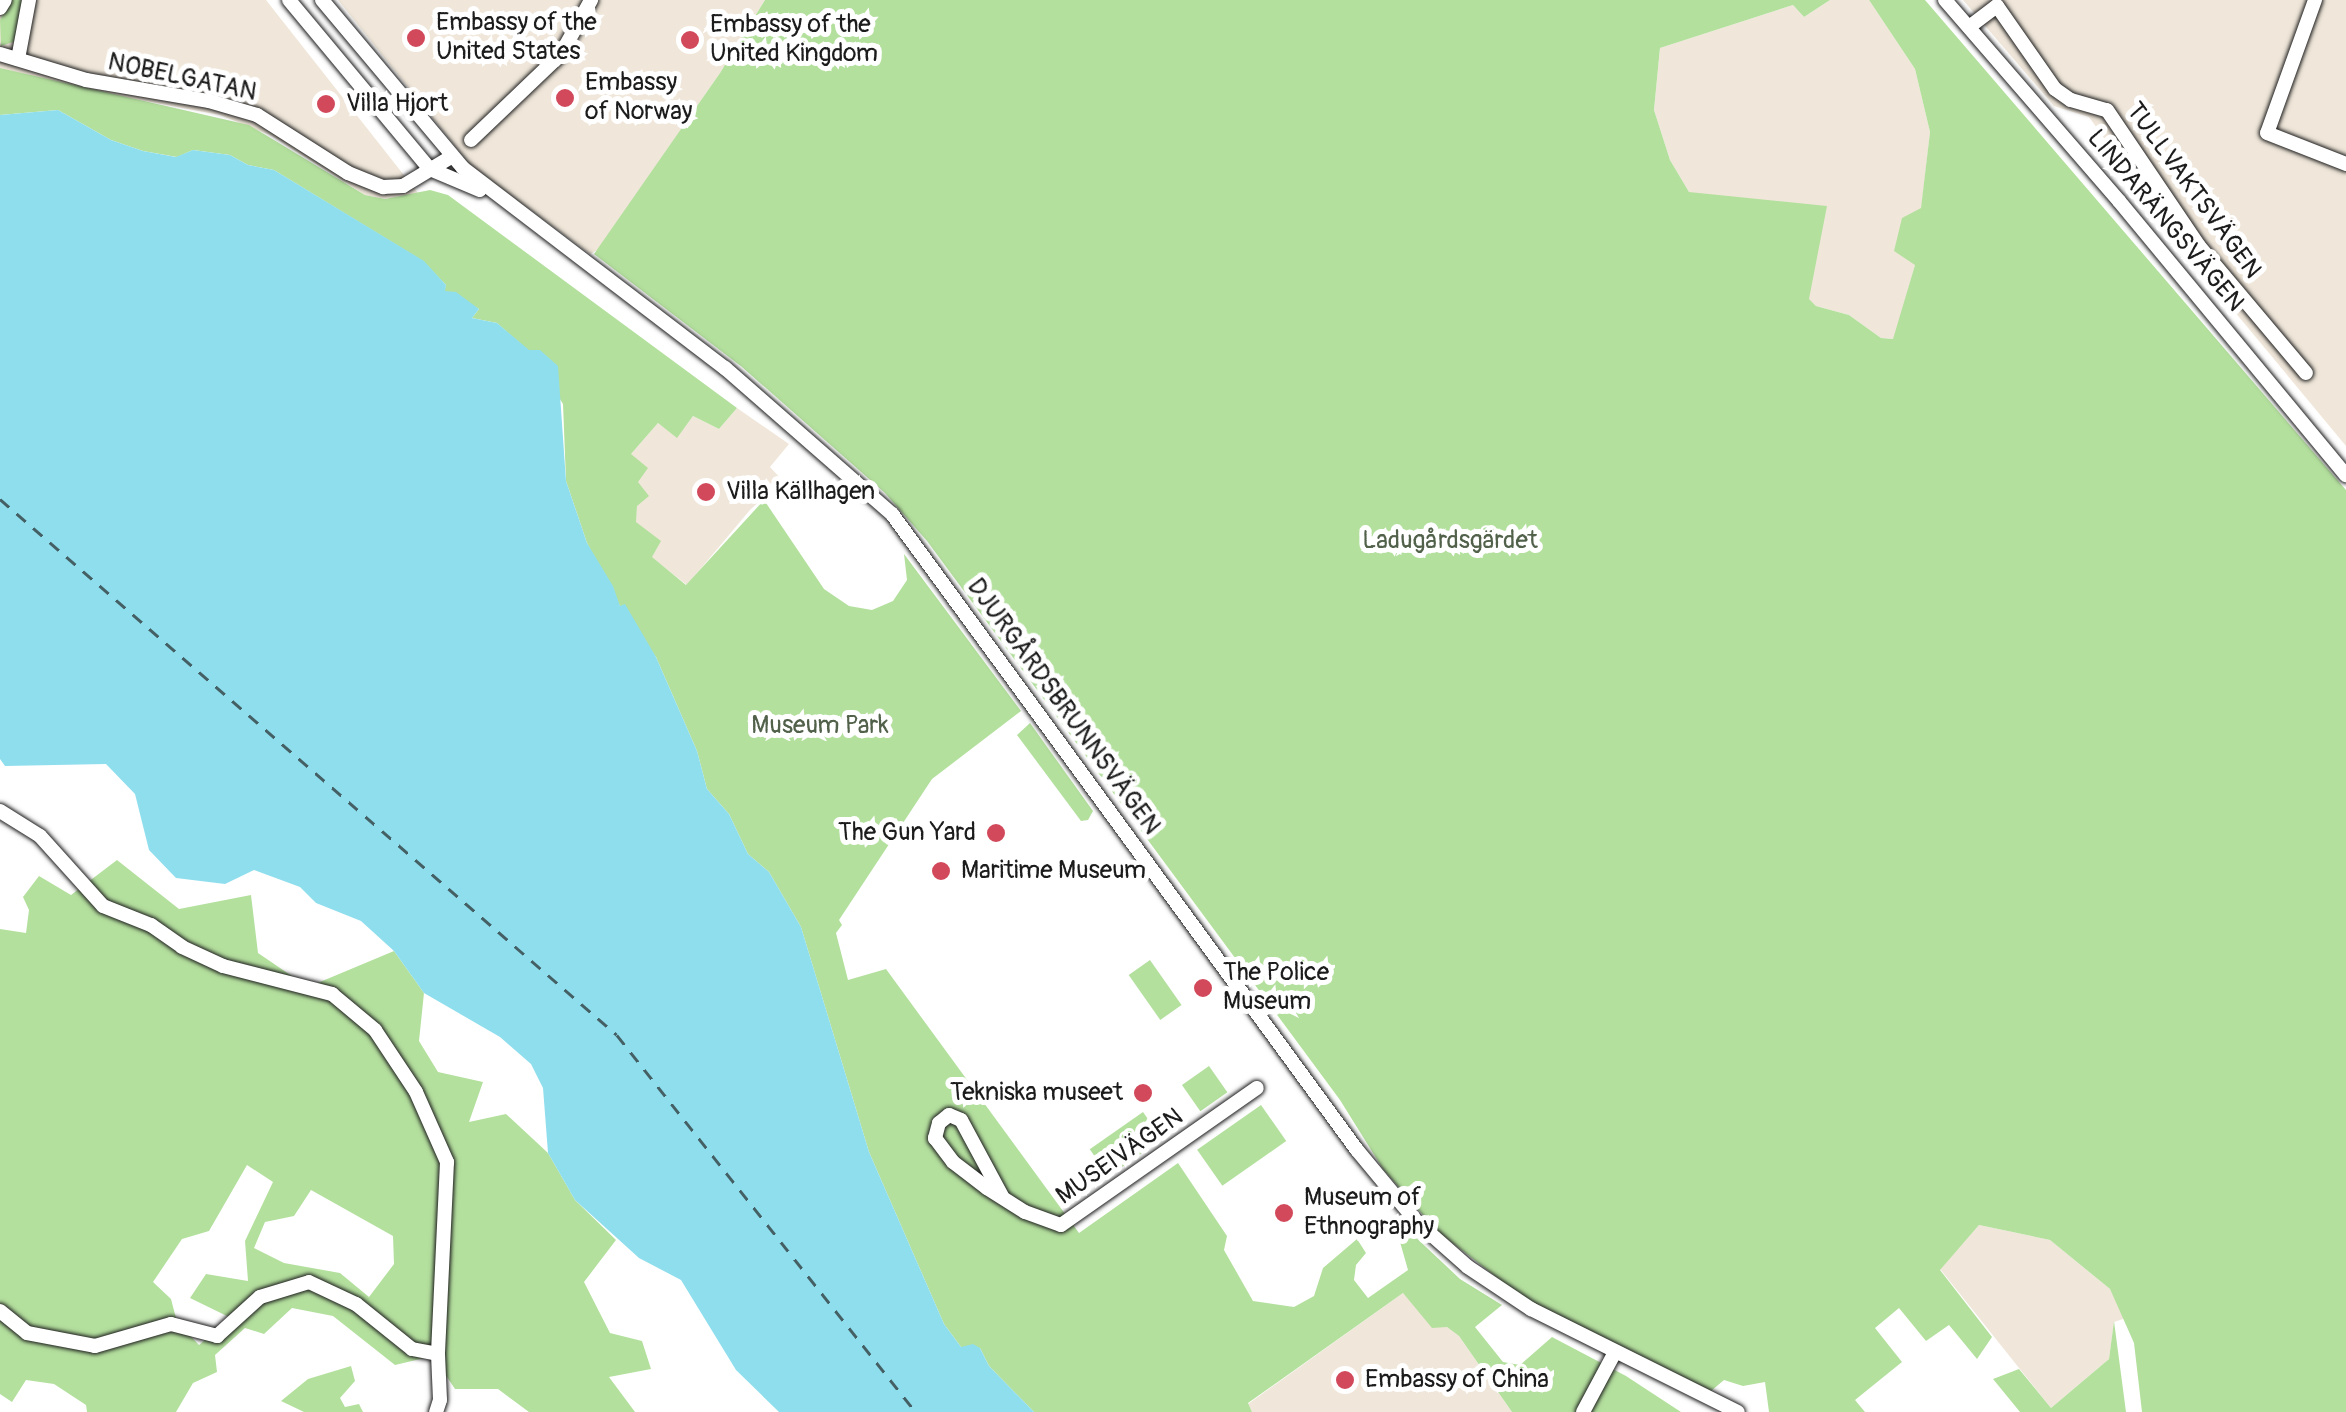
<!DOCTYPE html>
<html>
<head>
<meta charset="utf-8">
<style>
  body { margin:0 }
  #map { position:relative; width:2346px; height:1412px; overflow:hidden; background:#fff; font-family:Pangolin,sans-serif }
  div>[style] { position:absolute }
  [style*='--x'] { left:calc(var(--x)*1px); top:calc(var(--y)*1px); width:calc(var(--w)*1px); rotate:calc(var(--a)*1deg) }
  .built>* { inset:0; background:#f0e7da }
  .green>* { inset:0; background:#b4e09e; transform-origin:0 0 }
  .water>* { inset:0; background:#8fdeed }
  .ferry>* { height:2.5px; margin-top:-1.25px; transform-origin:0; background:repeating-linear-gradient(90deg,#446065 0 12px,transparent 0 22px) }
  .roads { filter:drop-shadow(0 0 2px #1c1c1c) drop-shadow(0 0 2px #1c1c1c) }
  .minor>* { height:14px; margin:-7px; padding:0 7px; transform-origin:7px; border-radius:7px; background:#fff }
  .dots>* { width:28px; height:28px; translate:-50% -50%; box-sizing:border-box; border:5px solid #fff; border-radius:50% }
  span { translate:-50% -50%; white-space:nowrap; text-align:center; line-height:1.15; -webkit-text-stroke:10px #fff; paint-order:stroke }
  .poi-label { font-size:25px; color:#1c1c1c }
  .left { translate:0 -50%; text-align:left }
  .right { translate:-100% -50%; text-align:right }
  .street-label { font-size:25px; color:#1c1c1c }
  .park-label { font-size:25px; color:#51614a }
</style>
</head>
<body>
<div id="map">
  <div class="built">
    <i style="clip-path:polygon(0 0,266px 0,418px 193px,385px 199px,365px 195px,272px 136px,220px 115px,75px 88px,0 68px)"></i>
    <i style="clip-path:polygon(338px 0,765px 0,720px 73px,598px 250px,590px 254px,471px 166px)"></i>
    <i style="clip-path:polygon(1830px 0,1869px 0,1915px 69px,1930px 132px,1915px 265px,1894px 339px,1881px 338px,1849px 315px,1816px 306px,1689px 192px,1670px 160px,1654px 110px,1660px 48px,1793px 5px,1804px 17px)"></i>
    <i style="clip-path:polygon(1963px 0,2346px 0,2346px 446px,2190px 258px,2089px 117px,2054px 106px)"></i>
    <i style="clip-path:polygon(737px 408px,789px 444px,770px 467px,782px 480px,750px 510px,687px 585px,651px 557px,636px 522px,637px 482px,631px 454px,658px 423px,677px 437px,693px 416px,719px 429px)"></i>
    <i style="clip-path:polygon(1979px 1225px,2050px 1240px,2110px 1289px,2126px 1318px,2114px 1322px,2109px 1359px,2051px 1408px,1940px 1269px)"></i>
    <i style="clip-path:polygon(1403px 1293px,1459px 1336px,1512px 1412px,1252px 1412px,1248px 1404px)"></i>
  </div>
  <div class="green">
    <i style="clip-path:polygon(11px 0,25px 0,16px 41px,1px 46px,0 20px)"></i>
    <i style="clip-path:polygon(765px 0,1830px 0,1804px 17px,1793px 5px,1660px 48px,1654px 110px,1670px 160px,1689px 192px,1827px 206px,1809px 299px,1816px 306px,1849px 315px,1881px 338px,1893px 339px,1915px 265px,1894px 251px,1902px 218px,1921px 208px,1930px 132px,1915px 69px,1869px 0,1925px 0,2346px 490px,2346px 1412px,2142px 1412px,2134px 1343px,2110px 1289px,2050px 1240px,1979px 1225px,1940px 1270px,1992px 1337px,1977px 1359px,1949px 1325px,1926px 1341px,1899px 1308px,1875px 1328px,1902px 1362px,1855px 1400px,1865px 1412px,1769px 1412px,1765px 1382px,1743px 1386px,1724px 1380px,1711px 1391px,1522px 1297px,1436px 1230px,1383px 1169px,1340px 1100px,927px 541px,885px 493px,742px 367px,594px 254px,720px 73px)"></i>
    <i style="clip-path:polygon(0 68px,249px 125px,365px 195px,385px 199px,430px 190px,448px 195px,737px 408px,719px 429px,693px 416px,677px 438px,658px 423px,631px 454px,648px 468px,638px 482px,649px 496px,637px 506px,636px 522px,661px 541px,652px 557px,686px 585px,764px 500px,824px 589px,849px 606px,872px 610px,893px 601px,907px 580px,904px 554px,1021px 711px,932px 779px,839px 920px,842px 925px,836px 933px,848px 980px,886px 969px,1079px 1233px,1178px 1163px,1227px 1236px,1224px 1250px,1253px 1301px,1294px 1307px,1314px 1296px,1323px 1268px,1357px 1239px,1366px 1253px,1356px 1265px,1354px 1280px,1368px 1298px,1408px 1270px,1400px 1242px,1410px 1232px,1460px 1279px,1502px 1305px,1475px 1327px,1503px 1362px,1520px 1365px,1552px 1337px,1626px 1376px,1681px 1412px,1512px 1412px,1459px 1336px,1447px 1327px,1432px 1328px,1403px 1293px,1248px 1403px,1252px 1412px,1034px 1412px,989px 1366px,980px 1348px,961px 1347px,944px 1324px,869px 1152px,801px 927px,769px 872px,748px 854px,729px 814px,707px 789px,697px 751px,656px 657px,620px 606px,587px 543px,566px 481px,563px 404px,529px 351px,497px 323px,472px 318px,479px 309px,444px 291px,446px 285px,423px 261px,274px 170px,248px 165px,230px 155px,193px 150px,177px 157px,143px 151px,111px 140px,58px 110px,0 115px)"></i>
    <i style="clip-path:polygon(1030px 723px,1093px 811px,1088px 820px,1081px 821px,1017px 735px)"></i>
    <i style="clip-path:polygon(evenodd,117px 860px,179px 909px,251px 895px,258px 953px,308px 987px,394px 951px,424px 993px,419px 1041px,438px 1072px,483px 1082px,469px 1122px,506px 1114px,548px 1153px,575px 1200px,616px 1240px,584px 1282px,610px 1333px,642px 1341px,651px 1369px,609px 1377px,635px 1412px,529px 1412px,498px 1389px,455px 1389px,433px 1356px,395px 1365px,333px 1316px,292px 1308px,264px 1334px,245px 1328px,215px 1355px,217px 1372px,193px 1383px,176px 1412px,87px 1412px,86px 1405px,54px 1384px,26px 1380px,12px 1402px,0 1394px,0 929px,26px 933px,29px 910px,23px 897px,39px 876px,71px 895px,117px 860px,247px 1165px,273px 1182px,245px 1241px,248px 1281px,206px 1274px,190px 1298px,231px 1318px,199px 1345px,177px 1322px,171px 1299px,153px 1282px,182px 1239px,209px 1231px,247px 1165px,117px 860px,311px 1190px,393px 1236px,394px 1264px,369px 1297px,340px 1273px,284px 1263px,254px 1248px,265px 1222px,294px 1216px,311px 1190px)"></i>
    <i style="left:1150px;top:960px;width:55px;height:26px;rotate:55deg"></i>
    <i style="left:1209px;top:1066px;width:32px;height:33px;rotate:55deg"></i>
    <i style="left:1261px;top:1105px;width:44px;height:78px;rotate:55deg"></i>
    <i style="left:1143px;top:1112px;width:33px;height:65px;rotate:55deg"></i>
    <i style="clip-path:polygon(2114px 1321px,2126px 1412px,2020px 1412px,1993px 1379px,2019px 1369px,2051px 1408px,2109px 1359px)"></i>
    <i style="clip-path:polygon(351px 1366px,355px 1381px,340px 1398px,345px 1407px,359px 1404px,363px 1412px,304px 1412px,281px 1401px,308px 1379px)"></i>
  </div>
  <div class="water">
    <i style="clip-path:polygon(58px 110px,111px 140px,143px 151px,176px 157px,193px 150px,230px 155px,248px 165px,274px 170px,424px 261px,446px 285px,445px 291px,456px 292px,479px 309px,472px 318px,497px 323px,529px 350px,540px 350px,558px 366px,566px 481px,587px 543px,613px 586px,620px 606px,625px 604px,656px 657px,697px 751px,707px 789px,729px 814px,748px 854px,769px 872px,801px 927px,869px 1152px,944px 1324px,961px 1347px,973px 1344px,980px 1348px,989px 1366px,1034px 1412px,779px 1412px,736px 1370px,681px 1280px,639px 1258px,575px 1200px,548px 1153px,543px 1088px,531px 1064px,500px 1037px,424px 993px,394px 951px,361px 921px,316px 903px,300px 887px,254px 870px,225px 884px,176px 878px,149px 850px,135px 794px,106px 764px,5px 766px,0 759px,0 115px)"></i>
  </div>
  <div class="ferry">
    <i style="--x:0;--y:499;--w:817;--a:40.98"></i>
    <i style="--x:617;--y:1035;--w:481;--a:51.6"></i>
  </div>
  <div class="roads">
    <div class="minor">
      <i style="--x:289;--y:0;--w:220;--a:50.2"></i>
      <i style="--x:430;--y:169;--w:54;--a:22.8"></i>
      <i style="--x:322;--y:0;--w:219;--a:50"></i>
      <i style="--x:463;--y:168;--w:330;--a:37.4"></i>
      <i style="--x:725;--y:368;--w:222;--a:41.2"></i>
      <i style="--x:892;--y:514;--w:788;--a:53.83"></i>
      <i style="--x:1357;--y:1150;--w:92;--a:50.3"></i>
      <i style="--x:1416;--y:1221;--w:69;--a:41.5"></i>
      <i style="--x:1468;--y:1267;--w:76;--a:33.7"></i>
      <i style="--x:1531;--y:1309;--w:231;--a:26.5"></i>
      <i style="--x:1945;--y:0;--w:266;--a:49.1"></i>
      <i style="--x:2119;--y:201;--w:356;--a:50.4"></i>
      <i style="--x:2315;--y:0;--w:141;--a:109.8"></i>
      <i style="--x:2267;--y:133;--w:85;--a:21.4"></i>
      <i style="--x:0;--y:8;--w:9;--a:-58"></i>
      <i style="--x:1969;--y:27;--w:35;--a:-37"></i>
      <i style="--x:1997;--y:6;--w:101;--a:55.1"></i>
      <i style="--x:2055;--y:89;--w:19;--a:35"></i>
      <i style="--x:2071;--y:100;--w:37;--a:16"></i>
      <i style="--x:2107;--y:110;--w:164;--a:55.9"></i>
      <i style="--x:2199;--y:246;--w:166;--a:49.9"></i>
      <i style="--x:0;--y:54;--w:90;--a:16.8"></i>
      <i style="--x:86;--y:80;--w:125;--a:9.7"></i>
      <i style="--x:209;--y:101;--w:50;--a:16.3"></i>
      <i style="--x:257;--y:115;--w:108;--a:32.5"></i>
      <i style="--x:348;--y:173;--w:38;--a:22"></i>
      <i style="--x:383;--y:187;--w:20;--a:-3"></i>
      <i style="--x:403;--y:186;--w:56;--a:-31.1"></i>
      <i style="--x:18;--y:59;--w:60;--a:-79.4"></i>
      <i style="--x:471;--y:140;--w:124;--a:-43.7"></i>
      <i style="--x:561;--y:54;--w:62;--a:-60.9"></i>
      <i style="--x:0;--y:811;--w:47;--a:32"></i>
      <i style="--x:40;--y:836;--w:94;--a:48"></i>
      <i style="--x:103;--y:906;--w:52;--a:21.6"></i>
      <i style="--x:151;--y:925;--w:38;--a:35"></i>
      <i style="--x:182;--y:947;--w:45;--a:24.9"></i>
      <i style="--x:223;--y:966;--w:113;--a:14.4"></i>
      <i style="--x:332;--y:994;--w:56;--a:39.9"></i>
      <i style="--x:375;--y:1030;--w:74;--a:56.5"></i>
      <i style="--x:416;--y:1092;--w:77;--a:66.1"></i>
      <i style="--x:447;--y:1162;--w:192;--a:92.7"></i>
      <i style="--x:438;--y:1354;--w:46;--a:87.5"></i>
      <i style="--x:440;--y:1400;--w:13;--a:108"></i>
      <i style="--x:1002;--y:1196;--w:86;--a:-118.3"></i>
      <i style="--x:961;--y:1120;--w:13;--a:-157"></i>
      <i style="--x:949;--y:1115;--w:13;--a:141"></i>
      <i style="--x:939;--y:1123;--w:16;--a:105"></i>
      <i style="--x:935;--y:1138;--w:30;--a:53"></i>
      <i style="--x:953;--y:1162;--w:43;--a:37.4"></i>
      <i style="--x:987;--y:1188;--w:45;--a:32.3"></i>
      <i style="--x:1025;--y:1212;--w:38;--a:20"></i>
      <i style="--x:1061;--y:1225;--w:239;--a:-35"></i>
      <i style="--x:0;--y:1311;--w:35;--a:39"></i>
      <i style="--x:27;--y:1333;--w:69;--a:10.8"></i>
      <i style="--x:95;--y:1346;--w:79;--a:-16.1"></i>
      <i style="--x:171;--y:1324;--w:48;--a:14.6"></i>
      <i style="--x:217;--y:1336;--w:58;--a:-42.2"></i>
      <i style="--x:260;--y:1297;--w:51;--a:-17"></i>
      <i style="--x:309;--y:1282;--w:52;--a:25.1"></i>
      <i style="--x:356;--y:1304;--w:72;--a:38.8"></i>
      <i style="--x:412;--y:1349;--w:26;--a:11"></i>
      <i style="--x:1583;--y:1412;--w:68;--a:-61.9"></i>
    </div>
  </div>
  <div class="dots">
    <i style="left:416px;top:38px;background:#d1495b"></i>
    <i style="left:690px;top:40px;background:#d1495b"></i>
    <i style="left:565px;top:98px;background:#d1495b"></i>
    <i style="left:326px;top:104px;background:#d1495b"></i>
    <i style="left:706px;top:492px;background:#d1495b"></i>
    <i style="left:996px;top:833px;background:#d1495b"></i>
    <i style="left:941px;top:871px;background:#d1495b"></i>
    <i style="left:1203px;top:988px;background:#d1495b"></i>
    <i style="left:1143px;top:1093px;background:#d1495b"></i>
    <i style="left:1284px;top:1213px;background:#d1495b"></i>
    <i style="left:1345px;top:1380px;background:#d1495b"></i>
  </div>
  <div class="poi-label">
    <span class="left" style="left:436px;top:38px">Embassy of the<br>United States</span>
    <span class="left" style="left:710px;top:40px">Embassy of the<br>United Kingdom</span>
    <span class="left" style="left:585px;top:98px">Embassy<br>of Norway</span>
    <span class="left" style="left:346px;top:104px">Villa Hjort</span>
    <span class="left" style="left:726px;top:492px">Villa Källhagen</span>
    <span class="right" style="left:976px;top:833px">The Gun Yard</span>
    <span class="left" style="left:961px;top:871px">Maritime Museum</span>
    <span class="left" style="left:1223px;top:988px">The Police<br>Museum</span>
    <span class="right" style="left:1123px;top:1093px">Tekniska museet</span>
    <span class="left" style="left:1304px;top:1213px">Museum of<br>Ethnography</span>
    <span class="left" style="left:1365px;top:1380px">Embassy of China</span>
  </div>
  <div class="street-label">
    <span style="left:182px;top:78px;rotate:12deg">NOBELGATAN</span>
    <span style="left:2193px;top:191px;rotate:54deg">TULLVAKTSVÄGEN</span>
    <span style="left:2165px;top:221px;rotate:50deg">LINDARÄNGSVÄGEN</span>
    <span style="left:1063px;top:707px;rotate:54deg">DJURGÅRDSBRUNNSVÄGEN</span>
    <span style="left:1120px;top:1157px;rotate:-35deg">MUSEIVÄGEN</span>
  </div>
  <div class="park-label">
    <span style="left:1450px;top:541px">Ladugårdsgärdet</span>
    <span style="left:820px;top:726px">Museum Park</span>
  </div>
</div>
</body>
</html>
